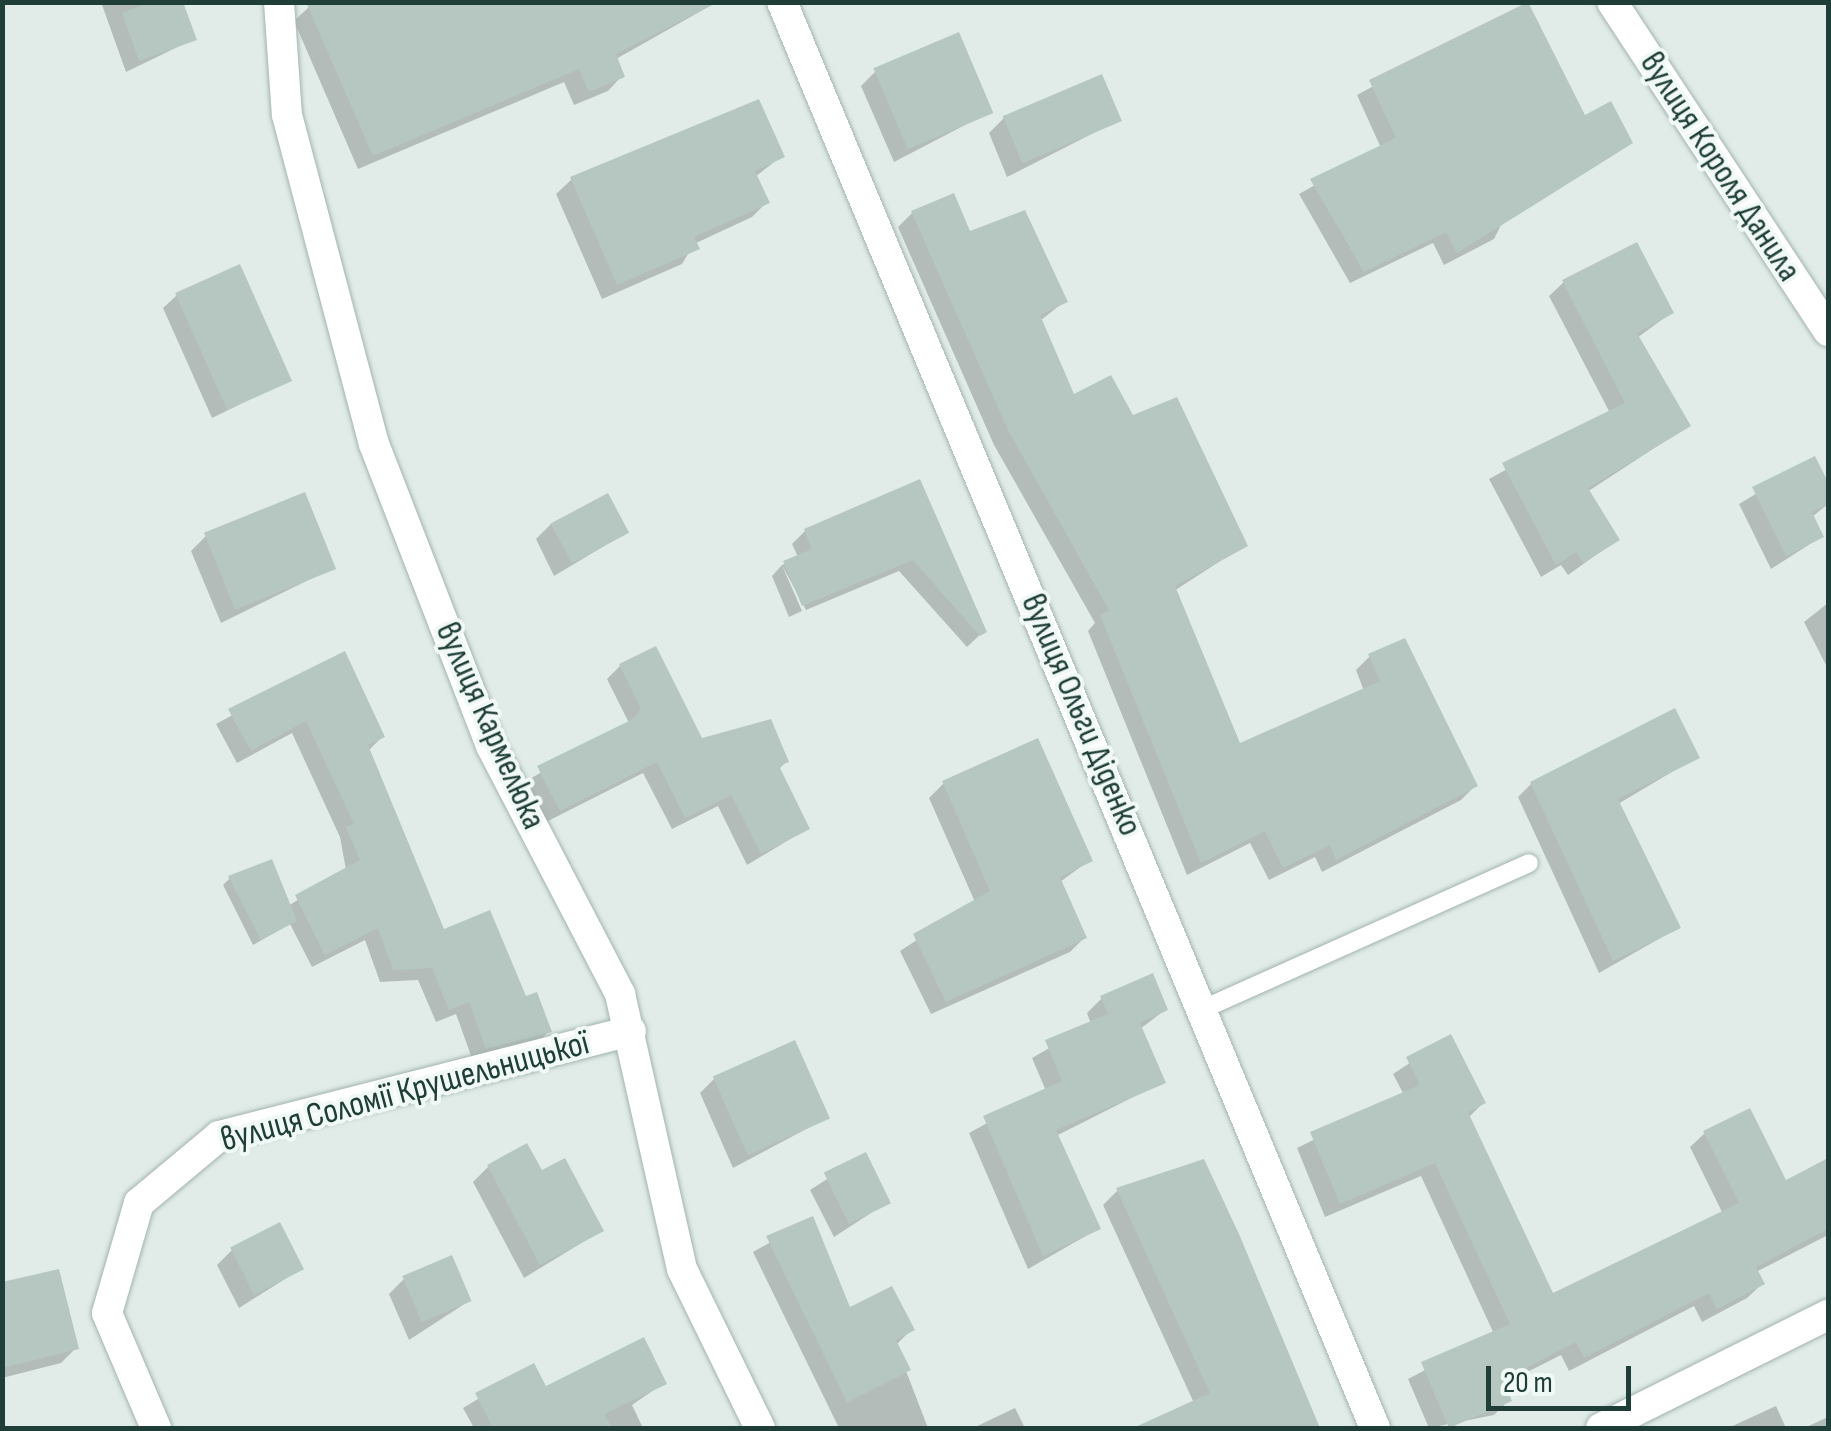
<!DOCTYPE html>
<html>
<head>
<meta charset="utf-8">
<style>
  body { margin:0 }
  #map { position:relative; width:1831px; height:1431px; overflow:hidden; background:#e1ece8; font-family:"Sofia Sans Condensed",sans-serif }
  div>[style] { position:absolute }
  [style*='--x'] { left:calc(var(--x)*1px); top:calc(var(--y)*1px); width:calc(var(--w)*1px); rotate:calc(var(--a)*1deg) }
  .shadow>* { inset:0; background:#0003 }
  .building>* { inset:0; background:#b6c7c1; transform-origin:0 0 }
  .roads { filter:drop-shadow(0 0 2px #a3b4b0) drop-shadow(0 0 2px #a3b4b0) }
  .lane>* { height:18px; margin:-9px; padding:0 9px; transform-origin:9px; border-radius:9px; background:#fff }
  .street>* { height:30px; margin:-15px; padding:0 15px; transform-origin:15px; border-radius:15px; background:#fff }
  .secondary>* { height:30px; margin:-15px; padding:0 15px; transform-origin:15px; border-radius:15px; background:#fff }
  span { translate:-50% -50%; white-space:nowrap; text-align:center; line-height:1.15; -webkit-text-stroke:8px #f1f9f6; paint-order:stroke }
  .street-label { font-size:35px; color:#203e38 }
  .frame { position:absolute; inset:0; border:5px solid #203e38; pointer-events:none }
  .scale { position:absolute; left:1486px; top:1366px; width:145px; height:45px; box-sizing:border-box; border:5px solid #203e38; border-top:0; padding-left:12px; font-size:30px; line-height:35px; white-space:nowrap; color:#203e38; -webkit-text-stroke:8px #f1f9f6; paint-order:stroke }
</style>
</head>
<body>
<div id="map">
  <div class="shadow">
    <i style="clip-path:polygon(101px 2px,181px 2px,194px 39px,126px 72px)"></i>
    <i style="clip-path:polygon(717px 2px,616px 59px,622px 76px,608px 91px,574px 105px,564px 82px,358px 169px,294px 21px,309px 7px)"></i>
    <i style="clip-path:polygon(1526px 3px,1583px 118px,1630px 142px,1504px 219px,1494px 239px,1444px 265px,1433px 243px,1350px 283px,1299px 194px,1381px 148px,1357px 95px)"></i>
    <i style="clip-path:polygon(876px 71px,990px 112px,894px 162px,861px 86px)"></i>
    <i style="clip-path:polygon(1004px 118px,1119px 120px,1007px 177px,989px 133px)"></i>
    <i style="clip-path:polygon(782px 156px,755px 177px,767px 202px,752px 217px,694px 244px,682px 264px,602px 299px,556px 194px,572px 179px)"></i>
    <i style="clip-path:polygon(912px 213px,969px 234px,1065px 301px,1040px 321px,1073px 398px,1132px 418px,1245px 545px,1174px 591px,1239px 746px,1364px 691px,1356px 670px,1370px 656px,1475px 786px,1461px 800px,1322px 872px,1315px 857px,1269px 880px,1250px 843px,1187px 875px,1088px 631px,1095px 623px,994px 445px,898px 227px)"></i>
    <i style="clip-path:polygon(1564px 282px,1671px 313px,1637px 338px,1688px 426px,1587px 492px,1617px 540px,1568px 575px,1561px 565px,1541px 577px,1489px 479px,1610px 413px,1549px 296px)"></i>
    <i style="clip-path:polygon(177px 295px,288px 381px,212px 418px,163px 308px)"></i>
    <i style="clip-path:polygon(1814px 459px,1828px 488px,1828px 504px,1812px 517px,1821px 537px,1771px 569px,1739px 504px)"></i>
    <i style="clip-path:polygon(919px 482px,984px 631px,967px 647px,899px 571px,806px 610px,782px 565px,798px 557px,792px 544px,805px 531px)"></i>
    <i style="clip-path:polygon(551px 524px,626px 533px,554px 576px,536px 539px)"></i>
    <i style="clip-path:polygon(206px 536px,333px 568px,221px 623px,191px 551px)"></i>
    <i style="clip-path:polygon(782px 565px,802px 611px,789px 617px,772px 576px)"></i>
    <i style="clip-path:polygon(1828px 603px,1828px 669px,1804px 622px)"></i>
    <i style="clip-path:polygon(344px 654px,382px 737px,368px 751px,443px 932px,524px 1000px,549px 1031px,536px 1045px,473px 1061px,456px 1014px,436px 1022px,418px 980px,380px 982px,365px 940px,312px 967px,290px 924px,253px 945px,223px 885px,230px 878px,288px 906px,346px 870px,340px 837px,292px 733px,237px 763px,216px 724px)"></i>
    <i style="clip-path:polygon(620px 666px,700px 741px,786px 762px,778px 770px,807px 829px,747px 865px,718px 806px,672px 829px,643px 773px,546px 822px,526px 781px,629px 723px,607px 679px)"></i>
    <i style="clip-path:polygon(1697px 757px,1618px 804px,1678px 928px,1599px 973px,1518px 797px,1531px 784px)"></i>
    <i style="clip-path:polygon(944px 783px,1090px 860px,1060px 882px,1084px 938px,1070px 952px,931px 1014px,900px 951px,975px 902px,929px 798px)"></i>
    <i style="clip-path:polygon(1102px 998px,1165px 1010px,1140px 1029px,1163px 1082px,1056px 1136px,1098px 1229px,1028px 1269px,969px 1133px,1046px 1091px,1032px 1058px,1091px 1024px,1087px 1013px)"></i>
    <i style="clip-path:polygon(1449px 1037px,1483px 1103px,1468px 1118px,1552px 1296px,1723px 1214px,1690px 1147px,1705px 1133px,1785px 1183px,1828px 1161px,1828px 1235px,1756px 1272px,1762px 1284px,1747px 1298px,1702px 1322px,1694px 1306px,1569px 1371px,1561px 1355px,1502px 1385px,1509px 1400px,1494px 1415px,1429px 1428px,1408px 1379px,1494px 1334px,1421px 1176px,1325px 1217px,1297px 1148px,1404px 1095px,1393px 1074px)"></i>
    <i style="clip-path:polygon(715px 1078px,827px 1118px,733px 1168px,700px 1093px)"></i>
    <i style="clip-path:polygon(865px 1155px,888px 1202px,834px 1237px,810px 1190px)"></i>
    <i style="clip-path:polygon(1202px 1162px,1318px 1428px,1149px 1428px,1194px 1403px,1103px 1205px,1117px 1191px)"></i>
    <i style="clip-path:polygon(488px 1167px,541px 1174px,601px 1231px,524px 1278px,473px 1182px)"></i>
    <i style="clip-path:polygon(812px 1219px,849px 1310px,911px 1330px,896px 1345px,928px 1428px,839px 1428px,753px 1252px)"></i>
    <i style="clip-path:polygon(232px 1250px,301px 1269px,239px 1308px,217px 1265px)"></i>
    <i style="clip-path:polygon(404px 1279px,469px 1301px,409px 1340px,389px 1294px)"></i>
    <i style="clip-path:polygon(2px 1285px,76px 1348px,61px 1363px,2px 1378px)"></i>
    <i style="clip-path:polygon(533px 1366px,545px 1390px,664px 1383px,632px 1405px,643px 1428px,474px 1428px,463px 1408px)"></i>
    <i style="clip-path:polygon(1776px 1406px,1786px 1428px,1728px 1428px)"></i>
    <i style="clip-path:polygon(1015px 1408px,1025px 1428px,973px 1428px)"></i>
    <i style="clip-path:polygon(1828px 1417px,1828px 1428px,1804px 1428px)"></i>
  </div>
  <div class="building">
    <i style="clip-path:polygon(151px 2px,183px 2px,197px 40px,139px 61px,122px 13px)"></i>
    <i style="clip-path:polygon(306px 2px,718px 2px,616px 54px,625px 77px,589px 92px,579px 69px,373px 156px)"></i>
    <i style="clip-path:polygon(1528px 2px,1585px 115px,1611px 101px,1633px 143px,1457px 253px,1446px 232px,1364px 272px,1310px 179px,1396px 138px,1369px 80px)"></i>
    <i style="left:959px;top:32px;width:88px;height:93px;rotate:67deg"></i>
    <i style="left:1102px;top:74px;width:51px;height:108px;rotate:67deg"></i>
    <i style="clip-path:polygon(759px 99px,785px 157px,755px 171px,770px 203px,694px 237px,700px 249px,617px 285px,570px 177px)"></i>
    <i style="clip-path:polygon(954px 193px,970px 231px,1025px 210px,1068px 302px,1040px 315px,1074px 394px,1111px 375px,1133px 415px,1177px 397px,1248px 546px,1175px 586px,1240px 743px,1380px 681px,1368px 654px,1405px 638px,1478px 786px,1336px 860px,1330px 845px,1283px 868px,1265px 831px,1201px 863px,1100px 615px,1109px 610px,1008px 430px,911px 211px)"></i>
    <i style="clip-path:polygon(1637px 242px,1674px 313px,1637px 333px,1691px 426px,1588px 488px,1620px 540px,1583px 563px,1576px 552px,1556px 565px,1502px 463px,1625px 403px,1562px 280px)"></i>
    <i style="left:240px;top:264px;width:128px;height:71px;rotate:66deg"></i>
    <i style="clip-path:polygon(1815px 456px,1828px 482px,1828px 504px,1812px 512px,1824px 537px,1786px 556px,1752px 487px)"></i>
    <i style="clip-path:polygon(920px 479px,987px 632px,980px 636px,913px 560px,802px 606px,783px 561px,812px 549px,804px 529px)"></i>
    <i style="left:305px;top:492px;width:83px;height:109px;rotate:68deg"></i>
    <i style="left:608px;top:493px;width:45px;height:65px;rotate:62deg"></i>
    <i style="clip-path:polygon(656px 646px,702px 738px,771px 719px,789px 762px,779px 766px,810px 829px,761px 854px,731px 795px,685px 818px,657px 762px,560px 811px,537px 766px,633px 719px,641px 709px,619px 664px)"></i>
    <i style="clip-path:polygon(345px 651px,385px 737px,368px 745px,444px 929px,490px 910px,526px 996px,537px 992px,552px 1032px,486px 1049px,469px 1002px,449px 1010px,432px 968px,393px 970px,378px 928px,325px 955px,295px 895px,360px 860px,346px 827px,354px 824px,306px 721px,251px 751px,228px 709px)"></i>
    <i style="clip-path:polygon(1675px 708px,1700px 758px,1618px 799px,1681px 928px,1613px 961px,1530px 782px)"></i>
    <i style="clip-path:polygon(1038px 738px,1093px 861px,1060px 877px,1087px 938px,946px 1002px,913px 934px,990px 891px,942px 781px)"></i>
    <i style="clip-path:polygon(272px 859px,297px 921px,261px 940px,228px 876px)"></i>
    <i style="clip-path:polygon(1153px 973px,1168px 1010px,1140px 1023px,1166px 1083px,1056px 1130px,1101px 1229px,1043px 1256px,983px 1116px,1062px 1081px,1045px 1040px,1108px 1014px,1100px 996px)"></i>
    <i style="clip-path:polygon(1451px 1034px,1486px 1103px,1468px 1112px,1553px 1293px,1739px 1203px,1703px 1131px,1750px 1108px,1786px 1180px,1828px 1158px,1828px 1229px,1756px 1267px,1765px 1284px,1717px 1309px,1709px 1293px,1584px 1358px,1576px 1342px,1503px 1380px,1512px 1401px,1449px 1428px,1421px 1362px,1510px 1324px,1435px 1163px,1340px 1204px,1310px 1132px,1420px 1085px,1406px 1057px)"></i>
    <i style="left:795px;top:1040px;width:86px;height:90px;rotate:66deg"></i>
    <i style="clip-path:polygon(527px 1143px,542px 1170px,565px 1158px,604px 1231px,540px 1265px,487px 1165px)"></i>
    <i style="left:866px;top:1152px;width:57px;height:47px;rotate:64deg"></i>
    <i style="clip-path:polygon(1204px 1159px,1239px 1234px,1320px 1428px,1133px 1428px,1210px 1393px,1116px 1188px)"></i>
    <i style="clip-path:polygon(813px 1216px,850px 1307px,892px 1286px,915px 1330px,896px 1340px,911px 1370px,847px 1402px,766px 1236px)"></i>
    <i style="left:280px;top:1222px;width:53px;height:56px;rotate:63deg"></i>
    <i style="left:452px;top:1255px;width:50px;height:54px;rotate:67deg"></i>
    <i style="clip-path:polygon(59px 1269px,79px 1349px,2px 1368px,2px 1282px)"></i>
    <i style="clip-path:polygon(644px 1337px,667px 1384px,604px 1414px,612px 1428px,493px 1428px,475px 1393px,534px 1363px,546px 1386px)"></i>
  </div>
  <div class="roads">
    <div class="lane">
      <i style="--x:1203;--y:1009;--w:357;--a:-24.1"></i>
    </div>
    <div class="street">
      <i style="--x:279;--y:2;--w:113;--a:86"></i>
      <i style="--x:287;--y:115;--w:340;--a:75.2"></i>
      <i style="--x:374;--y:444;--w:324;--a:68.8"></i>
      <i style="--x:491;--y:746;--w:280;--a:62.5"></i>
      <i style="--x:620;--y:994;--w:282;--a:77.3"></i>
      <i style="--x:682;--y:1269;--w:177;--a:63.9"></i>
      <i style="--x:782;--y:2;--w:1544;--a:67.42"></i>
      <i style="--x:156;--y:1428;--w:125;--a:-113.1"></i>
      <i style="--x:107;--y:1313;--w:115;--a:-73.8"></i>
      <i style="--x:139;--y:1203;--w:104;--a:-39.9"></i>
      <i style="--x:219;--y:1136;--w:425;--a:-14.3"></i>
      <i style="--x:1601;--y:1428;--w:254;--a:-26.5"></i>
    </div>
    <div class="secondary">
      <i style="--x:1612;--y:2;--w:394;--a:56.7"></i>
    </div>
  </div>
  <div class="street-label">
    <span style="left:1720px;top:167px;rotate:57deg">вулиця Короля Данила</span>
    <span style="left:1081px;top:715px;rotate:67deg">вулиця Ольги Діденко</span>
    <span style="left:490px;top:726px;rotate:66deg">вулиця Кармелюка</span>
    <span style="left:405px;top:1092px;rotate:-15deg">вулиця Соломії Крушельницької</span>
  </div>
  <div class="frame"></div>
  <div class="scale">20 m</div>
</div>
</body>
</html>
